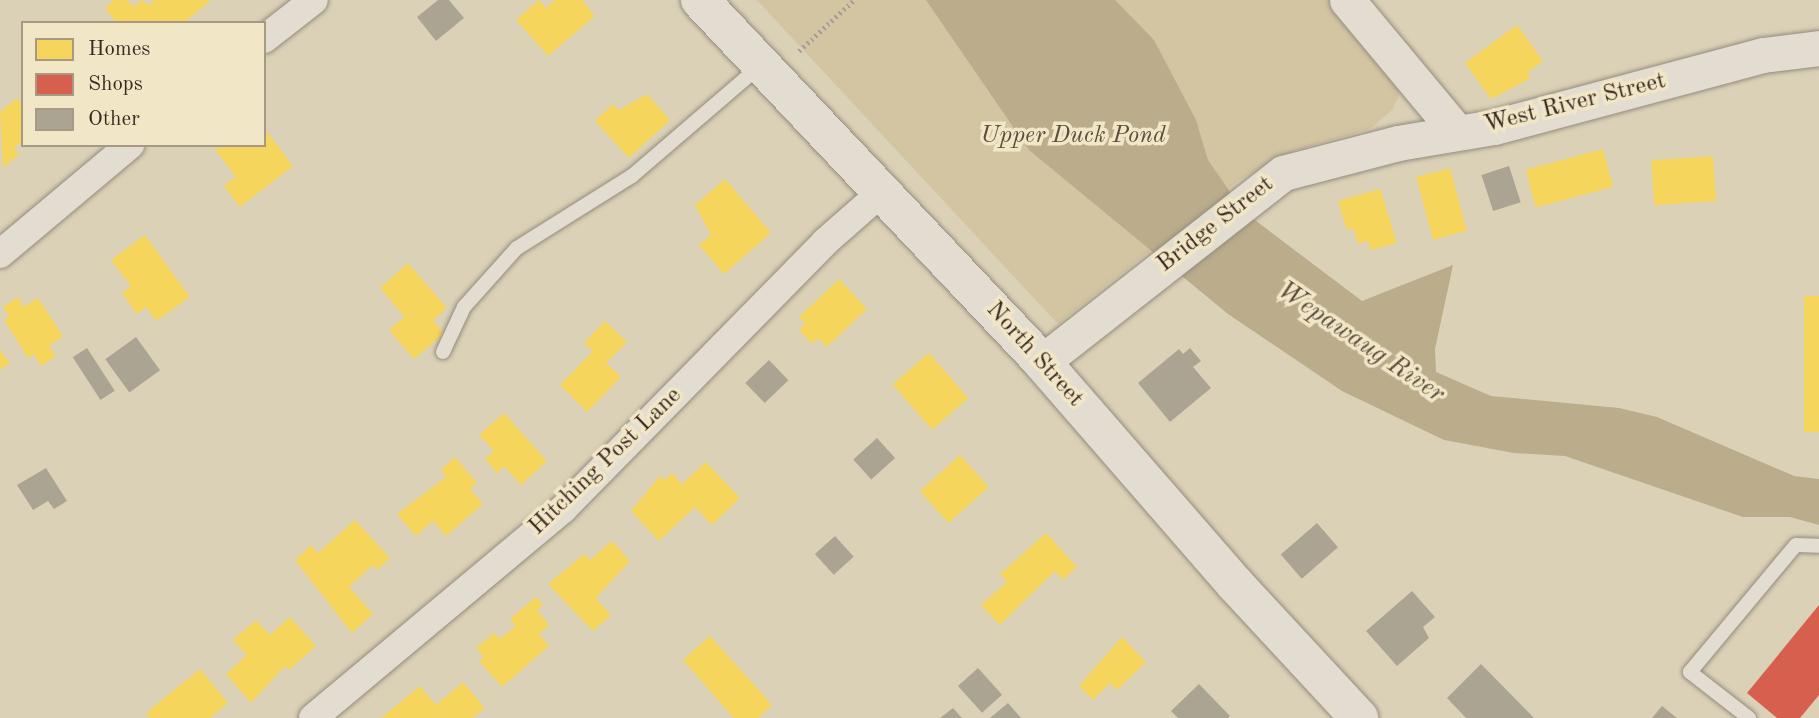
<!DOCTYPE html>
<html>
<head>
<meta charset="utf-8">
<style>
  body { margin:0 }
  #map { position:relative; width:1819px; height:718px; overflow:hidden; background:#dbd1b7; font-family:"Old Standard TT",serif }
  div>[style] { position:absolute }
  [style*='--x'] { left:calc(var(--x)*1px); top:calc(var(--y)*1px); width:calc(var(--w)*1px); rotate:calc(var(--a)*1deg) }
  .green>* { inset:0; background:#d3c4a2 }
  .water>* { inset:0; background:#bbac8c }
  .homes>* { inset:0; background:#f6d55c; transform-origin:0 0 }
  .shops>* { inset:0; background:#d6604d }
  .building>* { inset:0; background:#aca493; transform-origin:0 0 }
  .path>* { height:4.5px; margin-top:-2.25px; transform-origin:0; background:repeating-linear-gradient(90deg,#a5a095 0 2px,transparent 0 5.5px) }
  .roads { filter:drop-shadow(0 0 2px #948c7d) drop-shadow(0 0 2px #948c7d) }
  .service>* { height:14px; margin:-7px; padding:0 7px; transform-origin:7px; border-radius:7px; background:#e2ddd0 }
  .minor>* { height:28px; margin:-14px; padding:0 14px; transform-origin:14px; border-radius:14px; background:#e2ddd0 }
  .tertiary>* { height:35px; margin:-17.5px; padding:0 17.5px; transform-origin:17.5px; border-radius:17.5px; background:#e2ddd0 }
  .secondary>* { height:38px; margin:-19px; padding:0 19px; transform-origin:19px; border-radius:19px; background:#e2ddd0 }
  span { translate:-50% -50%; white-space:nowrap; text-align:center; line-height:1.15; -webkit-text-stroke:7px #f1e6c6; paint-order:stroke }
  .street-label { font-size:24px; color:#372821 }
  .park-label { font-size:24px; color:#5c4c3d; font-style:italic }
  .water-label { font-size:26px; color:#5a4b3c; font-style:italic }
  .legend { position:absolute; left:21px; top:21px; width:245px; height:126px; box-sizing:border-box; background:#f1e6c6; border:2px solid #a79a84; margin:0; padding:9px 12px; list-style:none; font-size:21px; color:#372821 }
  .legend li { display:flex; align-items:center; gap:14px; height:35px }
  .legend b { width:35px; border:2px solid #a79a84 }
</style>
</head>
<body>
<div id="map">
  <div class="green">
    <i style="clip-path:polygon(757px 0,1334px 0,1400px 83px,1399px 96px,1392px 110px,1370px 129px,1296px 150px,1238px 181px,1058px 324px)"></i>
  </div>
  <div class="water">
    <i style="clip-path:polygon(926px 0,1115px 0,1154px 40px,1196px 120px,1208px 160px,1244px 212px,1362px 301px,1453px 265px,1435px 349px,1436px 372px,1491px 396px,1619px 408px,1657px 417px,1794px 476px,1819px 479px,1819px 525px,1790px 517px,1743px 517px,1565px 456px,1514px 453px,1444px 440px,1342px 391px,1228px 314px,1029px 150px)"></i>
  </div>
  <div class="homes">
    <i style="clip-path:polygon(114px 0,127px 0,134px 7px,142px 0,149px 5px,155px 0,211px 0,184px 23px,117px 23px,105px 8px)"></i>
    <i style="clip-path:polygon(539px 0,546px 8px,555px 0,582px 0,595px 16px,548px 56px,516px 20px)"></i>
    <i style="clip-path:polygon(1517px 25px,1543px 61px,1527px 73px,1531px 78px,1491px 99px,1465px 63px)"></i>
    <i style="clip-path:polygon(647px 94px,670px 120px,629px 158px,595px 121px,613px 104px,619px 110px)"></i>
    <i style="clip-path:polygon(17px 98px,23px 105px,23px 141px,14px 148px,19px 154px,3px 168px,0 112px)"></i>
    <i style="clip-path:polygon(264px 128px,293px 166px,240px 207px,224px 186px,236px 177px,214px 148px,264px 145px)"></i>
    <i style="left:1603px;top:149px;width:39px;height:80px;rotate:75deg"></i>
    <i style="left:1713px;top:156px;width:45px;height:62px;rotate:86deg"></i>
    <i style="left:1450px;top:168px;width:65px;height:35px;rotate:75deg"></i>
    <i style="clip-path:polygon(725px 179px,771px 233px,724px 274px,699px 245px,711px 235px,695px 205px)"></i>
    <i style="clip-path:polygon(1380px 189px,1397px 243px,1371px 250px,1368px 241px,1358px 244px,1353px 228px,1347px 230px,1338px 201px)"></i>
    <i style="clip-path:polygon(145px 235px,190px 297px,156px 321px,146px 307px,137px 314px,122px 293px,131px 286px,111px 260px)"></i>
    <i style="clip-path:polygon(408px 263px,447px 308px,433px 320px,444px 334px,414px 359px,389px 330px,405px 317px,380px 288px)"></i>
    <i style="clip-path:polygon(839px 279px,867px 309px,827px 347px,818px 338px,812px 344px,799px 330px,805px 324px,799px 317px)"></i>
    <i style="left:1804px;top:296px;width:15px;height:136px"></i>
    <i style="clip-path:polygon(18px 297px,24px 307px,38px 298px,63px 336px,49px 346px,56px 356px,41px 366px,34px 354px,28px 358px,4px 320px,9px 316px,3px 307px)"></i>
    <i style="clip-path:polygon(605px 321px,627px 342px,606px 363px,621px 377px,587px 412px,560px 385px,593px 351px,584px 343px)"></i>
    <i style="clip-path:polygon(0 350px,10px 363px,0 370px)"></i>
    <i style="left:929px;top:353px;width:60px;height:48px;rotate:49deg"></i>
    <i style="clip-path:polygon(504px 413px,547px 461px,521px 485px,504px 466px,497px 473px,485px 459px,494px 451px,479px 435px)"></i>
    <i style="left:960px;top:455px;width:43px;height:54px;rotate:48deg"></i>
    <i style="clip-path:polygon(455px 457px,477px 483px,470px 489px,483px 504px,446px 536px,433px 521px,416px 536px,397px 514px,446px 477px,441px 470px)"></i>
    <i style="clip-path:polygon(706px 462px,740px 498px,712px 525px,695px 507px,659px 541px,631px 511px,660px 476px,664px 480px,672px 473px,682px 484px)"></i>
    <i style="clip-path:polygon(355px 520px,390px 558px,377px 570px,373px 565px,349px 587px,373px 614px,352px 633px,295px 560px,311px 545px,318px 553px)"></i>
    <i style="clip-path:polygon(1046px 533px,1077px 567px,1063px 580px,1055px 571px,1000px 625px,981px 605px,1007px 582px,1000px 574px)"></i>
    <i style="clip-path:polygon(612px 541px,630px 561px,596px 598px,611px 615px,593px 631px,548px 584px,584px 554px,590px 560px)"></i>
    <i style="clip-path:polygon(536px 597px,543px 605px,537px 610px,549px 625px,539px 634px,549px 646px,502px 687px,479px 661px,484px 657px,476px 648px,494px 633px,500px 639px,516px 626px,510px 619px)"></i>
    <i style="clip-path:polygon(290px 617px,316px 646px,289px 670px,285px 666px,251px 703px,226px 674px,247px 655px,233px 640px,256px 620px,270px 635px)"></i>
    <i style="clip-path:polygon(710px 636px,772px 705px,758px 718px,734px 718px,683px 660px)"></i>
    <i style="clip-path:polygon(1122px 637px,1146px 662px,1117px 690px,1110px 683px,1093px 700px,1079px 686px)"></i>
    <i style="clip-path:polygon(200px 669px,228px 703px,210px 718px,150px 718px,146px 713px)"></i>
    <i style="clip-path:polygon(463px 682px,485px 708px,472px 718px,381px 718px,420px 686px,436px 705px)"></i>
  </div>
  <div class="shops">
    <i style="clip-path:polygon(1819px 605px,1819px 695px,1800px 718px,1777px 718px,1747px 693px)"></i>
  </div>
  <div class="building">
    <i style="clip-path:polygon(438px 0,449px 0,464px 18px,436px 41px,417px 17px)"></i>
    <i style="left:1509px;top:166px;width:38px;height:29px;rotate:72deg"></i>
    <i style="left:136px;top:337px;width:41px;height:38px;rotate:54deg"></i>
    <i style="left:87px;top:348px;width:51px;height:17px;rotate:57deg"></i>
    <i style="clip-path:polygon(1190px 348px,1201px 361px,1193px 367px,1211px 388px,1170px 422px,1138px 383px,1179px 349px,1183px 354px)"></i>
    <i style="left:769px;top:360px;width:28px;height:33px;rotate:46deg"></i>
    <i style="left:877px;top:438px;width:27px;height:32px;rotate:48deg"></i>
    <i style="clip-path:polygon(46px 468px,67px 501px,54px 509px,48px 501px,33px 510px,17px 485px)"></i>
    <i style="left:1317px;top:523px;width:32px;height:48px;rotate:49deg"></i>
    <i style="left:835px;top:536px;width:28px;height:27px;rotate:48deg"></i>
    <i style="clip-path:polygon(1412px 591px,1435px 617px,1423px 627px,1429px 638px,1397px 666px,1366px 631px)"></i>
    <i style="clip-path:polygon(1481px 664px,1534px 718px,1466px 718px,1447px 698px)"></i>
    <i style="left:978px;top:668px;width:36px;height:27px;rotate:48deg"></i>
    <i style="clip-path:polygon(1199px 684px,1230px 716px,1228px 718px,1178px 718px,1171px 711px)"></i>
    <i style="clip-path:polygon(1008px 703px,1021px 718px,990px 718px)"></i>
    <i style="clip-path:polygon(1662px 706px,1677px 718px,1652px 718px)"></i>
    <i style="clip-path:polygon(953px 708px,962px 718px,940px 718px)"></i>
  </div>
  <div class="path">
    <i style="--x:799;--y:51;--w:75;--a:-42.8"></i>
  </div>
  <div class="roads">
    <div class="service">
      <i style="--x:443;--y:352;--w:50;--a:-65"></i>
      <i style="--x:464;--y:307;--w:79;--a:-48.1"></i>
      <i style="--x:517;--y:248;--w:136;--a:-32.1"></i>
      <i style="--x:632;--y:176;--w:170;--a:-40.7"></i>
      <i style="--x:1749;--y:718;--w:75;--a:-142.1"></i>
      <i style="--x:1690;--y:672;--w:165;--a:-50.2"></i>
      <i style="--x:1796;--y:545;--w:23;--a:2"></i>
    </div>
    <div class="minor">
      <i style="--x:264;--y:39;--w:63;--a:-38"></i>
      <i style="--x:0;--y:254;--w:170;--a:-40"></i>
      <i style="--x:313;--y:718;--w:326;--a:-39.9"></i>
      <i style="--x:563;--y:509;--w:374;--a:-45.5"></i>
      <i style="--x:825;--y:242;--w:77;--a:-41.3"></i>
    </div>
    <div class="tertiary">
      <i style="--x:1347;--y:0;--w:172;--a:50.2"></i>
      <i style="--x:1042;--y:362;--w:306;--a:-38.1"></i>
      <i style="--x:1283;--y:173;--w:119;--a:-14.6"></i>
      <i style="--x:1398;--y:143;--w:97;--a:-9.5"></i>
      <i style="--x:1494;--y:127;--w:278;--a:-15"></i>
      <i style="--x:1763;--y:55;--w:56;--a:-7.1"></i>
    </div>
    <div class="secondary">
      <i style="--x:700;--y:0;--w:498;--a:46.6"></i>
      <i style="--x:1042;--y:362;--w:294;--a:49"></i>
      <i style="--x:1235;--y:584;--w:183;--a:47.2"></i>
    </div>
  </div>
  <div class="street-label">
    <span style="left:1575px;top:104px;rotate:-14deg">West River Street</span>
    <span style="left:1216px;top:225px;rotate:-38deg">Bridge Street</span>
    <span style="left:1034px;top:355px;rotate:48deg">North Street</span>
    <span style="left:606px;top:462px;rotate:-44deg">Hitching Post Lane</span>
  </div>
  <div class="park-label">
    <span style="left:1073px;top:137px">Upper Duck Pond</span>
  </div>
  <div class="water-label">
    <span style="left:1360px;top:343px;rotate:34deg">Wepawaug River</span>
  </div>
  <ul class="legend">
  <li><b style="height:19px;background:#f6d55c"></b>Homes</li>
  <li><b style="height:19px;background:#d6604d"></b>Shops</li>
  <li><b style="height:19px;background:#aca493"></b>Other</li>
  </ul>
</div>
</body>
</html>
